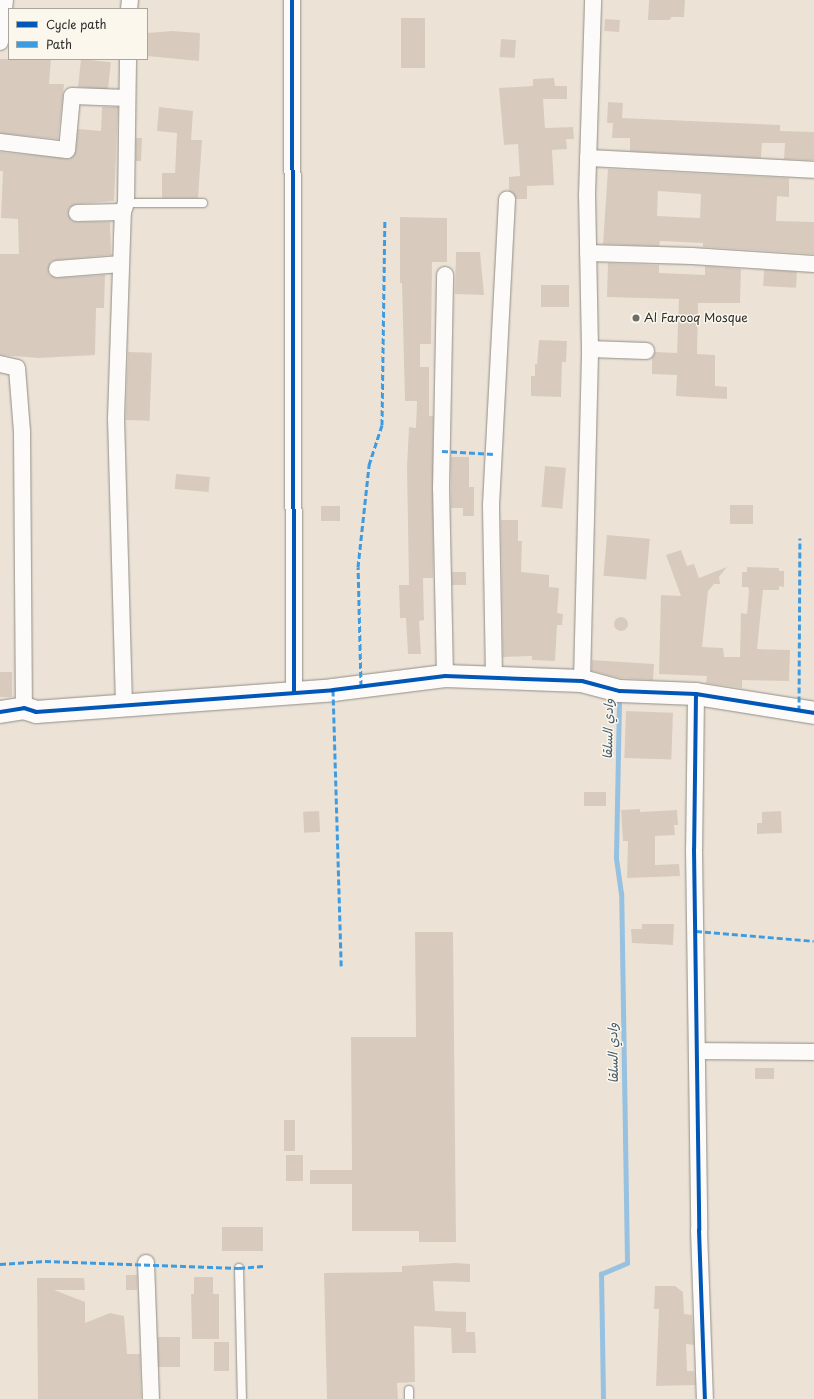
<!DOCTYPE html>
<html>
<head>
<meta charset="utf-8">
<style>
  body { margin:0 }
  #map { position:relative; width:814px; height:1399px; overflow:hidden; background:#ece3d6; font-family:"Playpen Sans","Playpen Sans Arabic",sans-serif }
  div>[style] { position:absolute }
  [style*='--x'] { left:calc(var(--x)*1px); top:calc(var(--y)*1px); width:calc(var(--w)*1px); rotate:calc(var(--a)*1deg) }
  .stream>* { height:4.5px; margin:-2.25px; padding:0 2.25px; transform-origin:2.25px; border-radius:2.25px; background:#97c1e1 }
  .building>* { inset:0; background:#d8cbbe; transform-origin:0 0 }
  .round { border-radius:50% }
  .roads { filter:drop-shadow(0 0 1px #918d86) drop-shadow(0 0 1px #918d86) }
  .lane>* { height:8px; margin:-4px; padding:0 4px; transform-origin:4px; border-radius:4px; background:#fcfbf9 }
  .street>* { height:16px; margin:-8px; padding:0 8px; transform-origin:8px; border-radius:8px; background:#fcfbf9 }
  .secondary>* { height:22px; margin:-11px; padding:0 11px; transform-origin:11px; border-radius:11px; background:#fcfbf9 }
  .quiet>* { height:3px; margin-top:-1.5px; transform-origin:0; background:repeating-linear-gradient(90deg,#3d9ce1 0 6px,transparent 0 9px) }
  .cycleway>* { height:4px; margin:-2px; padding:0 2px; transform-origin:2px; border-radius:2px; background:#0057b8 }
  .dots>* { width:11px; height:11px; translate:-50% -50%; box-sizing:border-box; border:2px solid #fbf7ec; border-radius:50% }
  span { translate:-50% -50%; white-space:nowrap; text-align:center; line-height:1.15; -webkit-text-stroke:3px #fbf7ec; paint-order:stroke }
  .poi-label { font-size:12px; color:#2b2b2b }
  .left { translate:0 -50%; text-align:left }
  .water-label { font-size:13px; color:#445a6c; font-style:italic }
  .legend { position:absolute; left:8px; top:8px; width:140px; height:52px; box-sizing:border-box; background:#fbf7ec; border:1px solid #a8a59f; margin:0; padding:5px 7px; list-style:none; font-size:12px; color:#2b2b2b }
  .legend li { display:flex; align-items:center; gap:8px; height:20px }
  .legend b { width:20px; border:1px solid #a8a59f }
</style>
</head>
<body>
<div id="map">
  <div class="stream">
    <i style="--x:603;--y:1399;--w:125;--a:-90.9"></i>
    <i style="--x:601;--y:1274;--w:28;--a:-23"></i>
    <i style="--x:627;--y:1263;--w:369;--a:-90.9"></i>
    <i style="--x:621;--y:894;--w:37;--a:-98"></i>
    <i style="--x:616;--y:857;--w:161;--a:-88.9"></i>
  </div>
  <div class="building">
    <i style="clip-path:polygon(649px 0,685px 0,684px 17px,671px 17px,670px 20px,648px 20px)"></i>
    <i style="left:401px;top:18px;width:24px;height:50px"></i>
    <i style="left:605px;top:19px;width:15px;height:12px;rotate:4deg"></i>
    <i style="clip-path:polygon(172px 31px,200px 33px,199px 61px,147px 56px,147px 33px)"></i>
    <i style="left:501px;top:39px;width:15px;height:18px;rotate:4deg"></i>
    <i style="clip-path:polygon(0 59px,51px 59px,49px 84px,64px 84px,58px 139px,0 133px)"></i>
    <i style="left:81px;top:59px;width:30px;height:28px;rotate:6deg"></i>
    <i style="clip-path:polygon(554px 78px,555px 86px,567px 86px,567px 99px,543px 99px,545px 128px,573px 127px,574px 139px,566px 139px,567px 149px,552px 150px,554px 185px,527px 186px,527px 199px,516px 199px,509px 190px,509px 177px,520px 176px,518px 144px,504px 145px,499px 88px,533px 86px,533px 79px)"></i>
    <i style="clip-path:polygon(608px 102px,623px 103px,622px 118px,780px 125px,780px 131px,814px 132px,814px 160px,784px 159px,785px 143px,762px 143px,761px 158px,630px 151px,630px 138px,612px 138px,613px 123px,607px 123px)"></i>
    <i style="clip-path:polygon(102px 107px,118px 107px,114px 201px,76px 204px,69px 208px,68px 214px,72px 221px,77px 222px,110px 222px,111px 255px,56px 260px,51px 261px,48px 269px,49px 275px,57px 278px,105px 275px,104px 308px,96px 308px,95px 355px,39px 358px,0 355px,0 254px,19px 254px,18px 219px,1px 218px,3px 171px,0 171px,0 152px,70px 159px,76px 151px,78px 129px,101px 131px)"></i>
    <i style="clip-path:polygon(159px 107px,193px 111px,191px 140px,202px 140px,198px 198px,162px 198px,162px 173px,175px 173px,177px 133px,157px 131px)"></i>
    <i style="clip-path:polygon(136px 138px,142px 138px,141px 161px,136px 161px)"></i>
    <i style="clip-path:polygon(evenodd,608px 169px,789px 178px,789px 197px,777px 196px,776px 221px,814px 222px,814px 254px,703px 247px,703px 243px,660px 241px,659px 246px,603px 244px,608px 169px,658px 191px,701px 194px,700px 218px,657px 216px,658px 191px)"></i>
    <i style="clip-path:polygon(400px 217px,447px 218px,447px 262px,432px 262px,431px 344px,420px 344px,420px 367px,429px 367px,429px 416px,433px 416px,433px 578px,423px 578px,424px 620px,419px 621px,421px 654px,408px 654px,406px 618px,400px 618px,399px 585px,409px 585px,407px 468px,409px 427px,416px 428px,417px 401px,405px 401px,402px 283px,400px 283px)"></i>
    <i style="clip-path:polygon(456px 252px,480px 252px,484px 295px,455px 294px)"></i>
    <i style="clip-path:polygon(608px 263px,659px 265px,659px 273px,705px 275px,705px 266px,741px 269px,740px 303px,698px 303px,697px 354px,715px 355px,715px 386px,727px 387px,727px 399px,676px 396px,677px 375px,652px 374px,652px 358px,655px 352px,677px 353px,679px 299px,607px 297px)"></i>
    <i style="left:764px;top:270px;width:33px;height:16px;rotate:3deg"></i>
    <i style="left:541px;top:285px;width:28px;height:22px"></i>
    <i style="clip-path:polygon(539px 340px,567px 341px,566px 362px,562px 362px,561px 397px,531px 396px,531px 376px,535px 376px,535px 364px,537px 364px)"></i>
    <i style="left:128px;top:352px;width:24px;height:68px;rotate:2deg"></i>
    <i style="clip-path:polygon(451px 457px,469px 457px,469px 487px,474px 487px,474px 516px,463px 516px,463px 508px,451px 508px)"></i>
    <i style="left:545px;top:466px;width:21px;height:41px;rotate:5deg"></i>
    <i style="left:176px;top:474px;width:34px;height:15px;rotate:5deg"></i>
    <i style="left:730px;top:505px;width:23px;height:19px"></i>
    <i style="left:321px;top:506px;width:19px;height:15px"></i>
    <i style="clip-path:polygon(501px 520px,518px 520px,518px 541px,522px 541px,521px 572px,549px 575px,549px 587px,559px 588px,557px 613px,563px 614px,562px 625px,557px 625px,555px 661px,532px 660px,532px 656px,503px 657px)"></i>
    <i style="left:607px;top:535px;width:43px;height:41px;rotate:5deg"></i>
    <i style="clip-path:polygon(681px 550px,687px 566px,694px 564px,699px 578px,727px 567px,719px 577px,720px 584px,714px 584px,708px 591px,702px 647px,723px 648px,724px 657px,740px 657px,741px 613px,747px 614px,749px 590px,748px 587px,742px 587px,742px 572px,747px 572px,747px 567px,779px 568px,779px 571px,784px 571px,784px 587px,779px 586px,779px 590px,763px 590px,757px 649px,790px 650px,789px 681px,742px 680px,742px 688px,706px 683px,707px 676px,659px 674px,661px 595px,681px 596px,666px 555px)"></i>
    <i style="left:452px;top:572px;width:14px;height:13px"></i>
    <i class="round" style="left:614px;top:617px;width:14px;height:14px"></i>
    <i style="clip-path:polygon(592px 660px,654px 664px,653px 680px,620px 678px,592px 671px)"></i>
    <i style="left:12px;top:672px;width:25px;height:12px;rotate:90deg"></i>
    <i style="left:626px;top:711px;width:47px;height:47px;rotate:2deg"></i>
    <i style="left:584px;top:792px;width:22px;height:14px"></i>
    <i style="clip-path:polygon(640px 809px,640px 812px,677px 810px,678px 825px,674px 825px,675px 835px,655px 836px,655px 865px,679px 864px,680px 876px,627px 878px,628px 841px,623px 841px,621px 810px)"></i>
    <i style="left:319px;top:811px;width:21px;height:16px;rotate:87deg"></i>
    <i style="clip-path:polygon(781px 811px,782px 833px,757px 834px,757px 823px,762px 823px,762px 812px)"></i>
    <i style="clip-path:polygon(642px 924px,674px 924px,673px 945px,632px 943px,631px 929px,642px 929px)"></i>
    <i style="clip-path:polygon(415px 932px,453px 932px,456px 1242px,419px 1242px,419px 1231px,352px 1231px,352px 1184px,310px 1184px,310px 1170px,352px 1170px,351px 1037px,416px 1037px)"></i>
    <i style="left:755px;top:1068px;width:19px;height:11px"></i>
    <i style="left:284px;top:1120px;width:11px;height:31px"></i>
    <i style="left:286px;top:1155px;width:17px;height:26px"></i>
    <i style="left:222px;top:1227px;width:41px;height:24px"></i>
    <i style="clip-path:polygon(456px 1263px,470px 1264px,470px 1282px,433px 1281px,435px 1311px,466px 1312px,466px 1332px,475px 1332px,476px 1353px,452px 1353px,451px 1328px,414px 1326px,415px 1382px,397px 1383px,398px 1399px,327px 1399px,324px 1273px,402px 1272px,402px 1266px)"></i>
    <i style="left:126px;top:1275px;width:11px;height:15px"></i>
    <i style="clip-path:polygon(194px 1277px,213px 1277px,213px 1294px,219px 1294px,219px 1339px,192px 1339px,191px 1294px,194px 1294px)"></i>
    <i style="clip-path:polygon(37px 1278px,84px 1278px,85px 1290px,54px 1290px,85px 1302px,85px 1323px,110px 1313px,124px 1316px,127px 1354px,140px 1354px,141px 1399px,38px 1399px)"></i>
    <i style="clip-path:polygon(655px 1286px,675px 1286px,683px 1292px,684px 1314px,692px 1315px,694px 1345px,686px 1344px,687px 1371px,694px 1371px,695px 1385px,656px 1386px,659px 1309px,654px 1309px)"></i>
    <i style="left:158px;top:1337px;width:22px;height:30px"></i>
    <i style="left:214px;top:1342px;width:15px;height:29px"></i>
  </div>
  <div class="roads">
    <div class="lane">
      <i style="--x:126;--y:203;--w:77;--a:0"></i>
      <i style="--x:239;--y:1268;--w:131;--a:88.7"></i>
      <i style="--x:409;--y:1399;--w:9;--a:-90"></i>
    </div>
    <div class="street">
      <i style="--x:292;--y:0;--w:692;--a:89.83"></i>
      <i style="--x:129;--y:9;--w:9;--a:-84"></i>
      <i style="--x:0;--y:42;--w:42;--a:-83.2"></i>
      <i style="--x:0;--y:142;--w:67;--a:6.8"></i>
      <i style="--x:67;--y:150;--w:54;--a:-84.7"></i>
      <i style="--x:72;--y:96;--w:55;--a:2.1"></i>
      <i style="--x:588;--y:158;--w:226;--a:3"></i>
      <i style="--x:77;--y:213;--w:46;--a:-1.2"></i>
      <i style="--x:588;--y:253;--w:104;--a:1.7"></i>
      <i style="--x:692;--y:256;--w:122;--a:3.8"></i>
      <i style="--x:57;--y:269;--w:64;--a:-4.5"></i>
      <i style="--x:590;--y:349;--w:56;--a:2"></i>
      <i style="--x:0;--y:364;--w:17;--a:13"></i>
      <i style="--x:17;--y:368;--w:63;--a:85.5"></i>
      <i style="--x:22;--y:431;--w:277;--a:89.6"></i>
      <i style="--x:445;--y:676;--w:187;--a:-91.2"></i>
      <i style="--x:441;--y:489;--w:214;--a:-88.9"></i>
      <i style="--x:494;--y:677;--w:172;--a:-91"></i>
      <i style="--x:491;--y:505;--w:306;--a:-87"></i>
      <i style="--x:582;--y:681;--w:332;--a:-88.6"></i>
      <i style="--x:590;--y:349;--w:154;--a:-91.1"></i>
      <i style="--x:587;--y:195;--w:195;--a:-88.2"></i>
      <i style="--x:696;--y:694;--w:155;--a:90.7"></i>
      <i style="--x:694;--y:849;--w:381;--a:89.2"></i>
      <i style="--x:699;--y:1230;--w:169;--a:88"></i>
      <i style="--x:124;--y:704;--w:285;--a:-91.6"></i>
      <i style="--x:116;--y:419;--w:207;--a:-88.1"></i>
      <i style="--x:123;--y:212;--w:9;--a:-72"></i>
      <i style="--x:126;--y:203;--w:144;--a:-89.2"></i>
      <i style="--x:697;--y:1051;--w:117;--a:0.5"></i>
      <i style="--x:146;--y:1263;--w:136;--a:87.9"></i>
    </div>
    <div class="secondary">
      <i style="--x:0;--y:712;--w:24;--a:-9"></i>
      <i style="--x:24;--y:708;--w:13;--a:18"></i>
      <i style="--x:36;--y:712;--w:298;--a:-4.2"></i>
      <i style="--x:333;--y:690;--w:113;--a:-7.1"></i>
      <i style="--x:445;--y:676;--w:137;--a:2.1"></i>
      <i style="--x:582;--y:681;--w:39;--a:15"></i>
      <i style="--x:620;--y:691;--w:76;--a:2.3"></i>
      <i style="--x:696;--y:694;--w:120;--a:9.1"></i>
    </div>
  </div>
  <div class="quiet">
    <i style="--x:442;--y:451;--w:52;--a:3.3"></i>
    <i style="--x:361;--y:686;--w:119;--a:-91.4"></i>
    <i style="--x:358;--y:567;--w:103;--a:-83.8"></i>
    <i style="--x:369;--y:465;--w:42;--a:-72"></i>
    <i style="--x:382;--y:425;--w:205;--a:-89.2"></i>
    <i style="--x:333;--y:690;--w:276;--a:88.3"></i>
    <i style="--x:799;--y:711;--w:173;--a:-89.7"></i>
    <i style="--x:696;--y:931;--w:118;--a:4.8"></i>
    <i style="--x:0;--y:1264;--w:45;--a:-3.8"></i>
    <i style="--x:45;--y:1261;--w:194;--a:2.1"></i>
    <i style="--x:239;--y:1268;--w:24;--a:-5"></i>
  </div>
  <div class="cycleway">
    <i style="--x:292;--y:0;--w:692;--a:89.83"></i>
    <i style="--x:696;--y:694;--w:155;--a:90.7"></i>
    <i style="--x:694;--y:849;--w:381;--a:89.2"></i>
    <i style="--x:699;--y:1230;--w:169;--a:88"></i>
    <i style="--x:0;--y:712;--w:24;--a:-9"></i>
    <i style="--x:24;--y:708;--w:13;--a:18"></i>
    <i style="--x:36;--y:712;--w:298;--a:-4.2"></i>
    <i style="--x:333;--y:690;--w:113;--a:-7.1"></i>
    <i style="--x:445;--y:676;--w:137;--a:2.1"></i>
    <i style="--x:582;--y:681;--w:39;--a:15"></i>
    <i style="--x:620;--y:691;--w:76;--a:2.3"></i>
    <i style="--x:696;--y:694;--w:120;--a:9.1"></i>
  </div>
  <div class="dots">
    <i style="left:636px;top:318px;background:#6f6b67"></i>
  </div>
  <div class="poi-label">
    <span class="left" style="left:644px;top:318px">Al Farooq Mosque</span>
  </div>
  <div class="water-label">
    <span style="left:608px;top:729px;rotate:-89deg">وادي السلقا</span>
    <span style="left:613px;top:1053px;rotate:-91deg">وادي السلقا</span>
  </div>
  <ul class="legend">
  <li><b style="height:5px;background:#0057b8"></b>Cycle path</li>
  <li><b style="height:5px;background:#3d9ce1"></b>Path</li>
  </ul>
</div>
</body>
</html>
